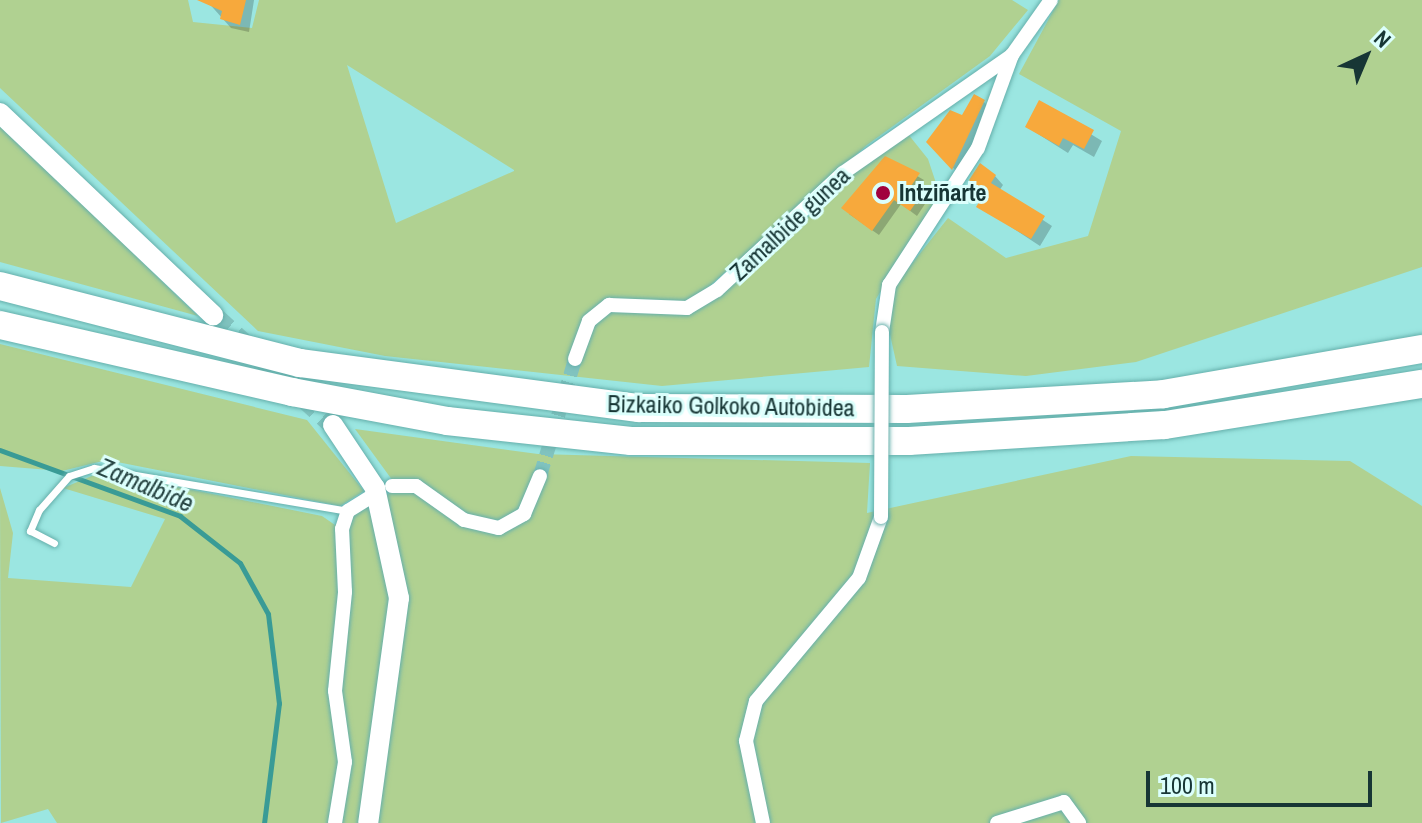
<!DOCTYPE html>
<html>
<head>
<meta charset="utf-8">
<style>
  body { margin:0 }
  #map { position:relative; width:1422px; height:823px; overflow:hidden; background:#9be6e1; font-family:"Archivo Narrow",sans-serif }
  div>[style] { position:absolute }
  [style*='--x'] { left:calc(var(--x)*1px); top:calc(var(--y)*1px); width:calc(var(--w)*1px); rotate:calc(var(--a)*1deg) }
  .green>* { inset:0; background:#b0d191 }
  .shadow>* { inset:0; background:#0003 }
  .stream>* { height:5px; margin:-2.5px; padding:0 2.5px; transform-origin:2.5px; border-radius:2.5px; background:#399b96 }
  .building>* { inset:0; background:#f7a93c }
  .minor-tunnel>* { height:14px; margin-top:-7px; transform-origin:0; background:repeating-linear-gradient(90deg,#81c3bf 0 14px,transparent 0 21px) }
  .secondary-tunnel>* { height:20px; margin-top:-10px; transform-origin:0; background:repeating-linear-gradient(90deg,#81c3bf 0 20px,transparent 0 30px) }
  .roads { filter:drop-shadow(0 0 2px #65afab) drop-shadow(0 0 2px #65afab) }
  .service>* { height:7px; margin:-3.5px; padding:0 3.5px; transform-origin:3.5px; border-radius:3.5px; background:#fff }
  .minor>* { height:14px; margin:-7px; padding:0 7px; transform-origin:7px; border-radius:7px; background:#fff }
  .secondary>* { height:20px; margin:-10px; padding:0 10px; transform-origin:10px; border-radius:10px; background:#fff }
  .motorway>* { height:28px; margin:-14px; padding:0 14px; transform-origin:14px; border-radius:14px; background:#fff }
  .bridges { filter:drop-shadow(0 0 2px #65afab) drop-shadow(0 0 2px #65afab) }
  .minor-bridge>* { height:14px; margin:-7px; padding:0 7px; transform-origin:7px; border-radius:7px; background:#fff }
  .dots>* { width:22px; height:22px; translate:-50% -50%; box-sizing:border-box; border:4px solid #dbfffc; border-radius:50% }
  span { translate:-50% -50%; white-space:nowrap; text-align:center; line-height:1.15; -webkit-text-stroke:6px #dbfffc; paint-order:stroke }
  .poi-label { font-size:24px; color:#173635; font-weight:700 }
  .left { translate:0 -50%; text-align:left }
  .street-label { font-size:24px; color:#173635 }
  .water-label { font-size:26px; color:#284644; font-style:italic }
  .north { position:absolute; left:1326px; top:16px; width:80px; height:80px; -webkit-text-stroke:6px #dbfffc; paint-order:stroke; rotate:44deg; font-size:22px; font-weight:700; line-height:32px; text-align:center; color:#173635 }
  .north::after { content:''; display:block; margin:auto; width:28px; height:36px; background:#173635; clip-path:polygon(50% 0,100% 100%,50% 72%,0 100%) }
  .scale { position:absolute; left:1146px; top:771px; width:226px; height:36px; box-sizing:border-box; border:4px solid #173635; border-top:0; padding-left:10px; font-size:24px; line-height:28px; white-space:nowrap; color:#173635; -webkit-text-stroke:6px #dbfffc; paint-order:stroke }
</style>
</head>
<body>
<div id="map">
  <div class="green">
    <i style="clip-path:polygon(evenodd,0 0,188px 0,193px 22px,252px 28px,259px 0,1012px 0,1028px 10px,990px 56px,867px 145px,704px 291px,744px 279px,860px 166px,908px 134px,928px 159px,940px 195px,876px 299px,869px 367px,662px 386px,385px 356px,258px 331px,0 88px,0 0,347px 65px,514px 170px,514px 171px,396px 223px,347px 65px)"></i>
    <i style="clip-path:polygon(1059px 0,1422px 0,1422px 267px,1136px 362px,1026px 376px,897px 366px,887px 321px,895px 285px,948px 218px,1006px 258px,1088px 236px,1121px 131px,1019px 74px)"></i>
    <i style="clip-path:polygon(0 127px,115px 236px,198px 316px,0 262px)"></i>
    <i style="clip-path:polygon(0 344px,307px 420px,364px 491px,340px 506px,107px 460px,62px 471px,0 466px)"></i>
    <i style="clip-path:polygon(355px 429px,538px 454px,870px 463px,867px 513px,1131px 456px,1350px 461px,1422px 506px,1422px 823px,57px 823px,48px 809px,1px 823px,0 488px,13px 533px,8px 578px,131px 587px,165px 519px,63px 488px,94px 475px,124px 476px,322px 516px,335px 525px,398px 488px)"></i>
  </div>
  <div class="shadow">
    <i style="clip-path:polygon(206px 0,254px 0,249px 32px,231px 28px)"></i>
    <i style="clip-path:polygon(984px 102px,993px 111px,962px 177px,928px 142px)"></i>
    <i style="clip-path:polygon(1040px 103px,1102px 141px,1094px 157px,1073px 145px,1068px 153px,1027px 127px)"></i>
    <i style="clip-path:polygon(886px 158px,924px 180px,914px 195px,925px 204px,917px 216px,901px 204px,879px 235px,849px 214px)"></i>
    <i style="clip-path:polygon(995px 176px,1003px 185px,999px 191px,1052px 226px,1040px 246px,979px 206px,986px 194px,972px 180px)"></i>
  </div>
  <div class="stream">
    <i style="--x:0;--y:450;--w:192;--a:20.1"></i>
    <i style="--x:180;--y:516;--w:76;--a:38.1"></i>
    <i style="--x:240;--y:563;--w:58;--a:61.2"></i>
    <i style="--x:268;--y:614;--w:90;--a:83"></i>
    <i style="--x:279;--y:703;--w:121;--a:97.1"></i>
  </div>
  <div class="building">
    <i style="clip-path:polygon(197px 0,246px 0,240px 25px,220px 19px,222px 11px)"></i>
    <i style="clip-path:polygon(974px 94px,985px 100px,952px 170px,926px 142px,950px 110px,962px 115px)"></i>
    <i style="clip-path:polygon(1039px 100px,1094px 130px,1084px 149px,1063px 138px,1059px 146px,1025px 127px)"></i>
    <i style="clip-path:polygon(885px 156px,920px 173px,909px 189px,920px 197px,910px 211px,894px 200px,872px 231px,841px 208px)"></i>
    <i style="clip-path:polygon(980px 163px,996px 175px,991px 183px,1045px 216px,1031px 239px,976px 207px,984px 194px,969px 180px)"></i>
  </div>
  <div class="minor-tunnel">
    <i style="--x:540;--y:476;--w:122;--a:-73.3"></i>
  </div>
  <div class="secondary-tunnel">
    <i style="--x:213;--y:315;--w:163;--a:42.5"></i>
  </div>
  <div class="roads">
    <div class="service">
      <i style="--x:54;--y:543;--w:27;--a:-153"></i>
      <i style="--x:30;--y:531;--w:23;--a:-67"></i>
      <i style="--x:39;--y:510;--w:45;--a:-48.6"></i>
      <i style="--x:69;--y:476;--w:26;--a:-18"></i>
      <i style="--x:94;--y:468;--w:258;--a:9.6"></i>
    </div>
    <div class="minor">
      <i style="--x:882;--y:332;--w:48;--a:-81.5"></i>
      <i style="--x:889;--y:285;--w:163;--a:-57"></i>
      <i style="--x:978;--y:148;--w:99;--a:-69.9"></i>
      <i style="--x:575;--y:359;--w:40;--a:-69.8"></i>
      <i style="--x:589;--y:321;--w:26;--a:-39"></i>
      <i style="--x:609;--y:305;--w:78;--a:2.2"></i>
      <i style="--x:687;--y:308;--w:35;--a:-31"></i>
      <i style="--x:717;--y:290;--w:172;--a:-42.9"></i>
      <i style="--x:843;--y:173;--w:206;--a:-34.9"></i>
      <i style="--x:1012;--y:55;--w:67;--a:-54.7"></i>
      <i style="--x:392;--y:486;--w:24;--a:0"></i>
      <i style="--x:416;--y:486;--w:59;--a:35.3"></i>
      <i style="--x:464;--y:520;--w:36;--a:13"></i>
      <i style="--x:499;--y:528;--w:29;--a:-29"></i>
      <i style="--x:524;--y:514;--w:41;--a:-67.2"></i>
      <i style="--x:335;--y:823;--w:62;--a:-80.7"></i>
      <i style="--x:345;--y:762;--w:72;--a:-98"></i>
      <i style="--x:335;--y:691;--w:100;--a:-84.2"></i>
      <i style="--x:345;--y:592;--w:63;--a:-92.7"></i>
      <i style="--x:342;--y:529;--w:19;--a:-72"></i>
      <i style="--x:348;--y:511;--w:26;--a:-32"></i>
      <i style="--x:763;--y:823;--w:84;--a:-101.7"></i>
      <i style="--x:746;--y:741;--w:41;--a:-76"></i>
      <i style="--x:756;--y:701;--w:160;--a:-50.1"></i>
      <i style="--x:859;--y:578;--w:65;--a:-70.2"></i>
      <i style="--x:997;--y:823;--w:70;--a:-17.4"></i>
      <i style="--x:1064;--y:802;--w:26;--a:54"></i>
    </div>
    <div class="secondary">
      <i style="--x:0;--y:113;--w:294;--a:43.5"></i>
      <i style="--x:333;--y:425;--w:76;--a:56.3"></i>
      <i style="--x:375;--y:488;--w:113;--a:77.7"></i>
      <i style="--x:399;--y:598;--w:227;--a:97.8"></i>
    </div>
    <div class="motorway">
      <i style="--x:0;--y:286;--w:310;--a:14.4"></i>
      <i style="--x:300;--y:363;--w:341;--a:7.6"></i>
      <i style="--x:638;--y:408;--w:269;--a:0.2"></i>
      <i style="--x:907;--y:409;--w:257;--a:-3.3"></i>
      <i style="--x:1164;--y:394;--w:262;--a:-9.9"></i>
      <i style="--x:0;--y:325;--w:300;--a:12.9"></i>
      <i style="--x:292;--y:392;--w:158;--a:10.6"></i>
      <i style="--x:447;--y:421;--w:185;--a:6.2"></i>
      <i style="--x:631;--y:441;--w:278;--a:0"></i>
      <i style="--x:909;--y:441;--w:256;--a:-3.6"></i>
      <i style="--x:1165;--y:425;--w:260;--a:-9.1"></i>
    </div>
  </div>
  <div class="bridges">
    <div class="minor-bridge">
      <i style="--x:881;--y:517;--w:185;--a:-89.7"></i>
    </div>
  </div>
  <div class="dots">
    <i style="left:883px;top:193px;background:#a1023d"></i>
  </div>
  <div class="poi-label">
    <span class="left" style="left:899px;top:193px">Intziñarte</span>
  </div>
  <div class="street-label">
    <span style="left:790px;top:224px;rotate:-43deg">Zamalbide gunea</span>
    <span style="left:731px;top:406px;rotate:1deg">Bizkaiko Golkoko Autobidea</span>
  </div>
  <div class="water-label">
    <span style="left:146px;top:485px;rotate:23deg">Zamalbide</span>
  </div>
  <div class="north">N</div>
  <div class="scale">100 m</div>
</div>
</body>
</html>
